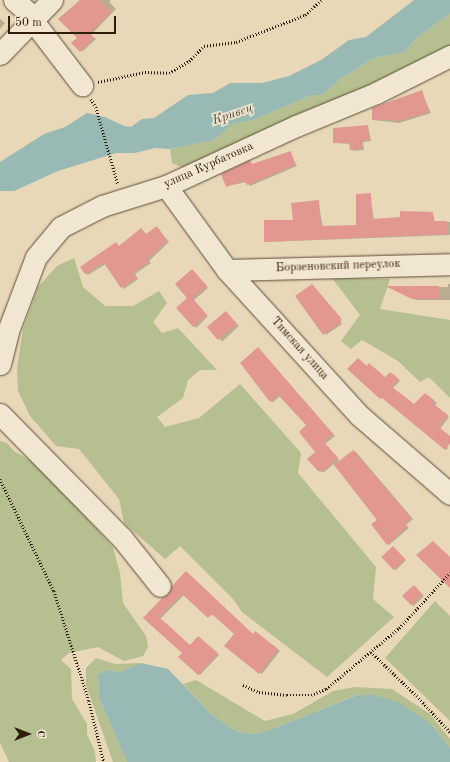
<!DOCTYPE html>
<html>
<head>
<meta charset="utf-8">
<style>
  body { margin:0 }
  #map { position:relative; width:450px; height:762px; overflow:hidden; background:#e8d8b8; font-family:"Old Standard TT",serif }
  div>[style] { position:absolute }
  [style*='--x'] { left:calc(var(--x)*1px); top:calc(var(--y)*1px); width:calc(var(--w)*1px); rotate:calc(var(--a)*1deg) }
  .green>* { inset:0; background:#b5bf8f }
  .water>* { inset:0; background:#98b9b4 }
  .shadow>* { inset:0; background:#0003; transform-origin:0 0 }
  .building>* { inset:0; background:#e29890; transform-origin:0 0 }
  .path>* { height:2.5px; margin-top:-1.25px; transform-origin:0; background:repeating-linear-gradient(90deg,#2f1d0b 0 1px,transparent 0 3px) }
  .roads { filter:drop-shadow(0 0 1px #5d4c36) drop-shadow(0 0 1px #5d4c36) }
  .minor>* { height:21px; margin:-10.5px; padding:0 10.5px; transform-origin:10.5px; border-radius:10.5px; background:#f0e6d1 }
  span { translate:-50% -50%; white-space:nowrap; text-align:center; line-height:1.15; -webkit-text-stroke:3.5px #f0e6d1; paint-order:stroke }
  .street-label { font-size:12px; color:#2f1d0b }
  .water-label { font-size:13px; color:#4e4c3e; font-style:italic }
  .north { position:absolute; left:8px; top:714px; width:40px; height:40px; -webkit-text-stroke:3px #f0e6d1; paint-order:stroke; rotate:90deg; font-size:11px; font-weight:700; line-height:16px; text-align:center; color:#2f1d0b }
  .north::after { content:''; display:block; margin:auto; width:14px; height:18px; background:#2f1d0b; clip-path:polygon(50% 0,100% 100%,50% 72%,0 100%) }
  .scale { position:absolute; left:8px; top:16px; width:108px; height:18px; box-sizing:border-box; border:2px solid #2f1d0b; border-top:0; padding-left:5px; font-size:12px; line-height:14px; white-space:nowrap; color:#2f1d0b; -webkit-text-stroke:3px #f0e6d1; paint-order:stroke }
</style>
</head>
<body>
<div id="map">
  <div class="green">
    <i style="clip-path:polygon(450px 14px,450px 46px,441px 52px,186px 169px,172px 163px,170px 149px,214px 140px,231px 124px,253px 120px,312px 95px,322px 95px,339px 80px,374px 58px,405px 52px,415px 39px)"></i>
    <i style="clip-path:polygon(74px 258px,83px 287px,105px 306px,133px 306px,159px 291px,167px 303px,153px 322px,162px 333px,178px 328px,217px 370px,200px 370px,188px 380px,183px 398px,157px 417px,165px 427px,199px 418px,240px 384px,301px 453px,298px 473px,376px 567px,373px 599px,394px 617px,327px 677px,242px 612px,233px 599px,180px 546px,165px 559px,124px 523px,119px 499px,79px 449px,56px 446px,30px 416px,18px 391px,17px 368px,23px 329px,38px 287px,57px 266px)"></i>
    <i style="clip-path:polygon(332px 278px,390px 279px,380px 309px,450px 320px,450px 398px,429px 377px,420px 382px,398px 361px,362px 340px,351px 349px,341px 341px,360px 315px)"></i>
    <i style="clip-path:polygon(0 441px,7px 443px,14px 451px,40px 466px,113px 547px,120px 573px,123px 603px,146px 636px,148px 647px,143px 656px,124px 661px,98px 647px,69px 653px,61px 660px,71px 669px,72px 699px,87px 724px,87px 734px,95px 752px,96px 762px,9px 762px,0 743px)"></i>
    <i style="clip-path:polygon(435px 601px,450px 616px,450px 721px,385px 658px)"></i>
    <i style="clip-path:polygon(96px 658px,115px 664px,141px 663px,120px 672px,108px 670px,98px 674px,99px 698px,127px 762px,113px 762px,86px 685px,86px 668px)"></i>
    <i style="clip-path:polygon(196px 680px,265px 721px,293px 714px,333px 691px,355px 687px,392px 689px,430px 714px,450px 739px,450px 748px,431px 724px,356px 695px,267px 731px,252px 734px,236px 731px,212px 715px,183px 684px)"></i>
  </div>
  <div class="water">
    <i style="clip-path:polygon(414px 0,450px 0,450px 14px,415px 39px,405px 52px,374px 58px,339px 80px,322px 95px,312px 95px,253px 120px,232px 124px,214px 140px,170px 149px,155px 148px,135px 153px,116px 153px,58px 171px,14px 191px,0 191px,0 162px,44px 134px,65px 127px,87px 113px,105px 117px,124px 126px,131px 127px,142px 119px,154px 118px,188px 95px,213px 93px,230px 83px,262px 83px,289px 76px,321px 60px,349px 40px,366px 37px)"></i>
    <i style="clip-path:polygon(141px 663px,168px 669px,212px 715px,236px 731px,252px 734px,267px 731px,357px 695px,373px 695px,398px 702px,431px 724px,450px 748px,450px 762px,127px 762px,99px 698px,98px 674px,108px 670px,120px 672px)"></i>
  </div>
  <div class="shadow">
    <i style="clip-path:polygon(80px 0,111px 0,109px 2px,116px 9px,91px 35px,96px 39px,82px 52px,78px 38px,60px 19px)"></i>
    <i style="clip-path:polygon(0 19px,5px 23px,0 29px)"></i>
    <i style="clip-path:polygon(421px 91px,431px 113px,399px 123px,373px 120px)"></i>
    <i style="clip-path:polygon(368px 126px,371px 141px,363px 142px,364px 150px,353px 151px,350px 144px,334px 143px)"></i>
    <i style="clip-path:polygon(290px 152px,297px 166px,250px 186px,247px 182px,227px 186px,250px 161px,253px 165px)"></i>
    <i style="clip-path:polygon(370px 194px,374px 220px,401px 218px,401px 212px,433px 213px,435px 222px,450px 222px,450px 235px,265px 242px,318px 201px,323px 227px,357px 226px)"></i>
    <i style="clip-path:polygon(157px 227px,169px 242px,149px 261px,151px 263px,135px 274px,138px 279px,124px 289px,106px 264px,88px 275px,85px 273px,116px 244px,119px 246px,146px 235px)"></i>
    <i style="clip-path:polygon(194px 272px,208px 288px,194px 300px,208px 316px,196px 328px,178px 308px,188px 298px)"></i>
    <i style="clip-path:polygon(448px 284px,450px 284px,450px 300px,416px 300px,389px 287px,448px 287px)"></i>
    <i style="clip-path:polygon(314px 287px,342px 320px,340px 322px,342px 324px,326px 335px)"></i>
    <i style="left:226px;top:312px;width:19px;height:23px;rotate:47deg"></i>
    <i style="clip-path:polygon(260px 350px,335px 436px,325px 444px,339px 460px,336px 465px,353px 451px,356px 452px,413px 519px,406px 525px,409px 528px,389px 545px,378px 520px,334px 464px,324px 472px,318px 471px,317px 452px,308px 425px,280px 396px,273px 402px,271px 401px)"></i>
    <i style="clip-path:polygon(367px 367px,386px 378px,393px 374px,400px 381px,393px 388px,415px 405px,428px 396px,437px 403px,435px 405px,449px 417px,440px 429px,450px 437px,447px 450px,384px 398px,381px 398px)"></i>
    <i style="clip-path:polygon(393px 547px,406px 560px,396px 570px,393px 569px)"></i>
    <i style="clip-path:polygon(173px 586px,253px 634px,257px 633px,280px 651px,262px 674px,260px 673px,235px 634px,214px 614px,208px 617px,184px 595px,160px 619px,190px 646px,200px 639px,219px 655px,200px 675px,198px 674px,183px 653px,145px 618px,168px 596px)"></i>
    <i style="left:414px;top:586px;width:14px;height:15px;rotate:45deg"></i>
  </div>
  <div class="building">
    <i style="clip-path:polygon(80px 0,99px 0,111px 12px,90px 33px,94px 38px,80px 52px,71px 43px,77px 38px,58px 19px)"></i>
    <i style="clip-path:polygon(422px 90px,429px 112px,396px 122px,395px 120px,372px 120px,372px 108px)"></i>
    <i style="clip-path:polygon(368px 125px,369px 140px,361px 141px,362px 149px,350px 150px,349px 143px,333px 143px,333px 128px)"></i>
    <i style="clip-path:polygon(291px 151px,295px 165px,247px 185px,245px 181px,226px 187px,221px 174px,250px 160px,252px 164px)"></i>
    <i style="clip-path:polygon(371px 193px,372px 219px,400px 217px,400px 211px,433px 212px,433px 221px,447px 221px,447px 234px,264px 242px,264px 220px,293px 220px,291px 203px,319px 200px,321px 226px,356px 225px,356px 194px)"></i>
    <i style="clip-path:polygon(157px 226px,167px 241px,147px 259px,149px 262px,133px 273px,137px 278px,121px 288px,104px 263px,85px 274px,80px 267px,116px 242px,119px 246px,141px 228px,146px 234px)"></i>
    <i style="clip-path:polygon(192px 269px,207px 286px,192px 298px,207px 315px,193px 327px,176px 308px,187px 298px,175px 284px)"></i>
    <i style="clip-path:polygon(312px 284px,341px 318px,339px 320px,341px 323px,323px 335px,295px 296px)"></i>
    <i style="clip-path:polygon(385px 286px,439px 286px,439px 299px,412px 299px)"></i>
    <i style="left:226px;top:311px;width:17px;height:25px;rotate:50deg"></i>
    <i style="clip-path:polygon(258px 347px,333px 434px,324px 442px,338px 458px,322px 472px,320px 470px,318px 471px,307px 459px,315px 452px,299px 432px,306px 425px,278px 395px,270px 402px,240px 363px)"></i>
    <i style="clip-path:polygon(358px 358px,367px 366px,369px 363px,385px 377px,390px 372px,399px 379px,392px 387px,414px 404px,425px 393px,435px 401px,433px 404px,448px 415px,439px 427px,450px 436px,450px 443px,445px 450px,382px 398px,380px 399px,347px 369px)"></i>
    <i style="clip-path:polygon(353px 450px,411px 518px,405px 524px,407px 526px,387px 545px,371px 524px,377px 520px,334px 465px)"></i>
    <i style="clip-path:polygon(433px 541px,450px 557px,450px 588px,416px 555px)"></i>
    <i style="left:393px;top:546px;width:18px;height:16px;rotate:47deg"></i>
    <i style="clip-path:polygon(186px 571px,253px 634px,255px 631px,278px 649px,259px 674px,224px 646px,234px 634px,212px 614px,208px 618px,182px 594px,159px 617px,190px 645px,198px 636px,218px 653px,198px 675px,178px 657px,182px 653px,143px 618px,162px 598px,168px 595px,172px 586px)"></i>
    <i style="left:414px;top:585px;width:13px;height:16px;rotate:48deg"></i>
  </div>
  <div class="path">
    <i style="--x:98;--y:82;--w:48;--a:-12"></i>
    <i style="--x:145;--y:72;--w:24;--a:2"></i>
    <i style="--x:169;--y:73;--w:23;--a:-31"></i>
    <i style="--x:189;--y:61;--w:21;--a:-45"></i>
    <i style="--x:204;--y:46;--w:32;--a:-7"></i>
    <i style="--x:236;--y:42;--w:74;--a:-21.4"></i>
    <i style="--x:305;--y:15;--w:22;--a:-43"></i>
    <i style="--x:91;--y:99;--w:9;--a:58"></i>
    <i style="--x:96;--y:107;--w:80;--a:74.1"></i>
    <i style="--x:0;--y:479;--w:124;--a:64.3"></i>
    <i style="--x:54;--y:591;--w:115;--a:72.3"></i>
    <i style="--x:89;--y:701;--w:63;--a:76.2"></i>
    <i style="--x:371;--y:652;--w:66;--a:43.8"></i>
    <i style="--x:419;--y:698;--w:46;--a:47.6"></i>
    <i style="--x:243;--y:685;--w:17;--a:24"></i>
    <i style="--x:259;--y:692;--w:28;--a:6"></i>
    <i style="--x:287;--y:695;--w:24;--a:0"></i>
    <i style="--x:311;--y:695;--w:16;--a:-22"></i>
    <i style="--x:326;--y:689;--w:95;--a:-39.9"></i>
    <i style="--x:399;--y:628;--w:75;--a:-47.2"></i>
  </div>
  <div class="roads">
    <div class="minor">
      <i style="--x:14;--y:0;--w:28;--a:41"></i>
      <i style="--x:33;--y:21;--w:81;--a:52.6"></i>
      <i style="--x:0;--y:54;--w:75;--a:-46.1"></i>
      <i style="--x:166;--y:186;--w:104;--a:54"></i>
      <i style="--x:227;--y:270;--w:197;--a:47.7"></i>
      <i style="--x:360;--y:416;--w:119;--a:40.9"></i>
      <i style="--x:227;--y:270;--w:223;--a:-1.5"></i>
      <i style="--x:0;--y:364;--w:34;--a:-76"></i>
      <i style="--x:8;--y:331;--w:79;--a:-69.3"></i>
      <i style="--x:36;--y:257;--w:39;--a:-50"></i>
      <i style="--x:61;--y:227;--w:46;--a:-27.1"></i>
      <i style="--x:102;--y:206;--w:67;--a:-17.4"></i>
      <i style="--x:166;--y:186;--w:143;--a:-24.8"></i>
      <i style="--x:296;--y:126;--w:87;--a:-22.4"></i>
      <i style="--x:376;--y:93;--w:83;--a:-26.6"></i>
      <i style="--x:0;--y:414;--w:174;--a:45.5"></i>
      <i style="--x:122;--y:538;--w:61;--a:51.6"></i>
    </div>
  </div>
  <div class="street-label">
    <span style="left:209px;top:166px;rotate:-24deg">улица Курбатовка</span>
    <span style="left:338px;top:267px;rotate:-2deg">Борзеновский переулок</span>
    <span style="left:299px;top:349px;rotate:48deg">Тимская улица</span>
  </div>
  <div class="water-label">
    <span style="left:233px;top:115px;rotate:-19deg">Кривец</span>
  </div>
  <div class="north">С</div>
  <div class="scale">50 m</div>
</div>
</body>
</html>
